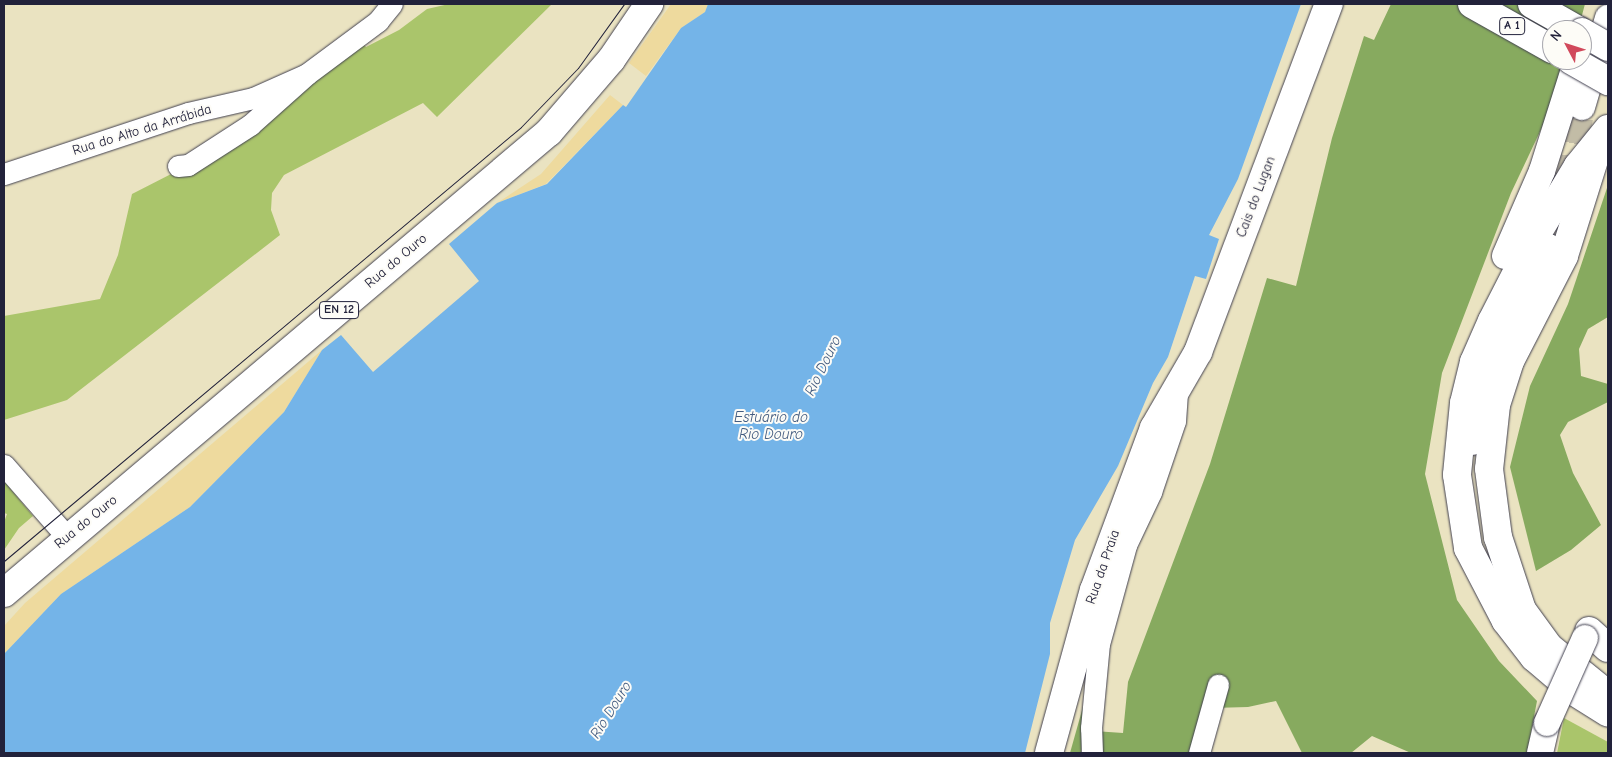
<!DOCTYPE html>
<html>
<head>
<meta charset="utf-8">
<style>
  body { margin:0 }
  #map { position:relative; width:1612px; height:757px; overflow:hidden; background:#eae3c1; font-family:"Comic Neue",sans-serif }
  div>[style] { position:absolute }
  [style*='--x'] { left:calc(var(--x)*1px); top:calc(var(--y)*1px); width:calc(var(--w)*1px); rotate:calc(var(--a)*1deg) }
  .green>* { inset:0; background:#aac56b }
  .forest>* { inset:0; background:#87aa5f }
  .sand>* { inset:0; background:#eeda9e }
  .water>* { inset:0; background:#74b4e8 }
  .tertiary-tunnel>* { height:26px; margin-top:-13px; transform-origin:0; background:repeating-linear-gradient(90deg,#c2bca6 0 26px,transparent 0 39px) }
  .roads { filter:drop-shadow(0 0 1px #403f4f) drop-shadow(0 0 1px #403f4f) }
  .minor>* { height:21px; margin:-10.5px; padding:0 10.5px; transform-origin:10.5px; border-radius:10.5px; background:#fff }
  .tertiary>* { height:26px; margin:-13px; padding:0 13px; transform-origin:13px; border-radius:13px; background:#fff }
  .secondary>* { height:28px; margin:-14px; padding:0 14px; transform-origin:14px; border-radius:14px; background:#fff }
  .primary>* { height:28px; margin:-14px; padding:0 14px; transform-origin:14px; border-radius:14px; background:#fff }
  .motorway>* { height:28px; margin:-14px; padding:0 14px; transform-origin:14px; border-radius:14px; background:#fff }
  .tram>* { height:1px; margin:-0.5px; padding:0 0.5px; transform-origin:0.5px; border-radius:0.5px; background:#22223b }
  .bridges { filter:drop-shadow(0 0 1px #403f4f) drop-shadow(0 0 1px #403f4f) }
  .tertiary-bridge>* { height:26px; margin:-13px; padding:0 13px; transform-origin:13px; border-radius:13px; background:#fff }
  .motorway-bridge>* { height:28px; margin:-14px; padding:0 14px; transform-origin:14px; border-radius:14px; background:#fff }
  span { translate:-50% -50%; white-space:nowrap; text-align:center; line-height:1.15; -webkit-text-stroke:4px #fdfcf7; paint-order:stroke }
  .shield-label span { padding:1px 4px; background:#fdfcf7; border:1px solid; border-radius:4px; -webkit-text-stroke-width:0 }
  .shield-label { font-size:12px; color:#22223b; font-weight:700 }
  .street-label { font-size:14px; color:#22223b }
  .water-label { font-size:15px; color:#435c80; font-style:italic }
  .frame { position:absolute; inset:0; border:5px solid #22223b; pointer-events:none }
  .north { position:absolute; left:1542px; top:20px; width:50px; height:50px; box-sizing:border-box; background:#fdfcf7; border:1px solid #a5a5ac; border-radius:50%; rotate:310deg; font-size:14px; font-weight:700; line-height:20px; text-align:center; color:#22223b }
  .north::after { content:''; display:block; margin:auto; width:18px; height:22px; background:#d1495b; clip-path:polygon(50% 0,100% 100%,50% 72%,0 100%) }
</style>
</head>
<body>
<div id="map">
  <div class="green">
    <i style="clip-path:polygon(449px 4px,552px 4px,437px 117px,423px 103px,284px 175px,272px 193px,271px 210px,280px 235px,67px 400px,4px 420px,4px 316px,100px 299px,118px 255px,132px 194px,177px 171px,359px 39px,366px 47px,399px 30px,427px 9px)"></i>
    <i style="clip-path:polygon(4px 481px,33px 516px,19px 528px,4px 550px,4px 522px,7px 514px,4px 513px)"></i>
    <i style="clip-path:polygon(1564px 718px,1608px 742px,1608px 753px,1557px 753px)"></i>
  </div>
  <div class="forest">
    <i style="clip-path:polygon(1391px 4px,1585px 4px,1578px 30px,1552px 30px,1552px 60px,1569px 60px,1562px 85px,1511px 193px,1442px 373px,1425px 474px,1457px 600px,1499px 661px,1537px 701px,1527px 753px,1411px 753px,1372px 736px,1351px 753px,1302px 753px,1276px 701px,1248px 707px,1212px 708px,1197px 753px,1100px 753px,1094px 731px,1123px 733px,1128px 682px,1210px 464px,1267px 278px,1296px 286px,1332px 138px,1364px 36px,1374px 40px)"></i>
    <i style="clip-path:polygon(1608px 185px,1608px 317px,1588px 329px,1579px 349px,1581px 376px,1608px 384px,1608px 402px,1568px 422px,1560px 435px,1573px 473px,1601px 525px,1571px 550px,1536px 571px,1510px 467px,1530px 386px,1568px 304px)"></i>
    <i style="clip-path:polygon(1086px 696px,1081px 753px,1070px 753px)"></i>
  </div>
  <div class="sand">
    <i style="clip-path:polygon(671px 4px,708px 4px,705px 12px,681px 28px,646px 76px,629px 63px)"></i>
    <i style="clip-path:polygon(610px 95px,623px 105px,546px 184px,497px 203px,541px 174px)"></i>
    <i style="clip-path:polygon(322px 350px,284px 412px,190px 507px,61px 594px,4px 654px,4px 626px,25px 603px)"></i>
  </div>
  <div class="water">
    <i style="clip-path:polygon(708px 4px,1301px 4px,1238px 179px,1209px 235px,1219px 239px,1206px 279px,1195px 276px,1168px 357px,1153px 383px,1118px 466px,1075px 540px,1050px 623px,1050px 654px,1025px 753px,4px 753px,4px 654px,61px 594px,190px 507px,284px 412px,322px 350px,341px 335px,373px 372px,479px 281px,449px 244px,497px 203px,547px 184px,623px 105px,626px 107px,681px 28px,705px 12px)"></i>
  </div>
  <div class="tertiary-tunnel">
    <i style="--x:1568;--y:182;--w:76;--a:-79.4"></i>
  </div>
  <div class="roads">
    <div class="minor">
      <i style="--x:178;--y:166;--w:10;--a:-6"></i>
      <i style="--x:188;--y:165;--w:74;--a:-32.8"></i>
      <i style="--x:250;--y:125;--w:76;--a:-41.8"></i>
      <i style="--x:307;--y:74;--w:89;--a:-36.7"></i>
      <i style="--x:378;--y:21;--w:22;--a:-51"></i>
      <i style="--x:4;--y:174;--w:194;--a:-18.3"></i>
      <i style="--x:188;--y:113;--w:67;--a:-13"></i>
      <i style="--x:253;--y:98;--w:59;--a:-24"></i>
      <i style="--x:4;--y:465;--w:96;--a:48.8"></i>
      <i style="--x:1092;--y:753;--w:25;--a:-92"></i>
      <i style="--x:1091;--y:728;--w:84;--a:-84.6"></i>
      <i style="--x:1099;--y:644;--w:103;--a:-74.7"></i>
      <i style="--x:1126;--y:545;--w:59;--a:-64.7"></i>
      <i style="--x:1151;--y:492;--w:75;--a:-71.3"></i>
      <i style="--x:1175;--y:421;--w:30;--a:-86"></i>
      <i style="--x:1199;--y:753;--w:71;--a:-74.4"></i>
    </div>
    <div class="tertiary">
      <i style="--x:1582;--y:107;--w:93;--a:-73.7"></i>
      <i style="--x:1505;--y:256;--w:93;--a:-66.5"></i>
      <i style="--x:1542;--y:171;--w:116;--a:-72.5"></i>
      <i style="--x:1472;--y:442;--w:73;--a:-77.3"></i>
      <i style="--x:1488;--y:371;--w:138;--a:-64.2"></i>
      <i style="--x:1540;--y:753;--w:31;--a:-77"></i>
    </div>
    <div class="secondary">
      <i style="--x:1049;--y:753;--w:169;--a:-74.6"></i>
      <i style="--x:1094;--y:590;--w:173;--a:-69.7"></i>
      <i style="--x:1154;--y:428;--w:88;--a:-59.9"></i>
      <i style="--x:1198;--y:352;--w:372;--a:-69.4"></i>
    </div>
    <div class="primary">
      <i style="--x:1608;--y:129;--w:48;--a:129"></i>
      <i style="--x:1578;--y:166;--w:83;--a:121.2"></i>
      <i style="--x:1535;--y:237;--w:94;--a:117.1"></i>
      <i style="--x:1492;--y:321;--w:45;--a:113.7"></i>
      <i style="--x:1474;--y:362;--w:42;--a:103.7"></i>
      <i style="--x:1464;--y:403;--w:72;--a:95.6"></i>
      <i style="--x:1457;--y:475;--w:74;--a:81.4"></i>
      <i style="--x:1468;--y:548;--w:82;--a:62.5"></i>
      <i style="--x:1506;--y:621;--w:46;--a:52.1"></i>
      <i style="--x:1534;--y:657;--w:54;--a:40.5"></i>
      <i style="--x:1575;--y:692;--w:39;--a:32"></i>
      <i style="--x:4;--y:593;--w:714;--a:-40.23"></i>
      <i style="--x:549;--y:132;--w:95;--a:-49.3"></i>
      <i style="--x:611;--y:60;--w:68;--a:-55.8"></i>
    </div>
    <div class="motorway">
      <i style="--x:1472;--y:4;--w:92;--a:29.4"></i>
      <i style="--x:1532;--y:4;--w:53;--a:29.5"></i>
      <i style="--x:1599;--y:144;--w:117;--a:107.4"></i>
      <i style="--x:1564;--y:256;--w:118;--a:117.2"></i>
      <i style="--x:1510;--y:361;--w:46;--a:107.7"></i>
      <i style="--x:1496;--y:405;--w:64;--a:96.2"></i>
      <i style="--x:1489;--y:469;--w:69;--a:82.5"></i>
      <i style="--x:1498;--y:537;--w:77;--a:71.8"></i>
      <i style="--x:1522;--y:610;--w:46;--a:53.9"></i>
      <i style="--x:1549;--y:647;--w:76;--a:39.1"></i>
      <i style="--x:1589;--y:631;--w:25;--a:42"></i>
    </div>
  </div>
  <div class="tram">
    <i style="--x:4;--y:561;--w:675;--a:-40.01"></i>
    <i style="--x:521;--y:127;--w:82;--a:-46"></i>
    <i style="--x:578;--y:68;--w:79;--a:-54.3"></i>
  </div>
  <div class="bridges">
    <div class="tertiary-bridge">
      <i style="--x:1547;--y:723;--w:93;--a:-65.9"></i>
    </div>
    <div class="motorway-bridge">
      <i style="--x:1582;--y:32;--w:30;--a:30"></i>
      <i style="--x:1571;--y:60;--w:43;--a:29.6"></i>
    </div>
  </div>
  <div class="shield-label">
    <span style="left:1512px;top:26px">A 1</span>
    <span style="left:339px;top:310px">EN 12</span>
  </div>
  <div class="street-label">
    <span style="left:142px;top:130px;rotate:-17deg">Rua do Alto da Arrábida</span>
    <span style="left:1256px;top:197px;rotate:-69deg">Cais do Lugan</span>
    <span style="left:396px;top:261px;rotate:-40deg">Rua do Ouro</span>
    <span style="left:86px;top:522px;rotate:-39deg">Rua do Ouro</span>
    <span style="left:1103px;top:567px;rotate:-71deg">Rua da Praia</span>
  </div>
  <div class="water-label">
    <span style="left:823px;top:366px;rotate:-64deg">Rio Douro</span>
    <span style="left:771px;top:426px">Estuário do<br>Rio Douro</span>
    <span style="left:611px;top:710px;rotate:-58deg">Rio Douro</span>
  </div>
  <div class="frame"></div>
  <div class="north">N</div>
</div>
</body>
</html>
